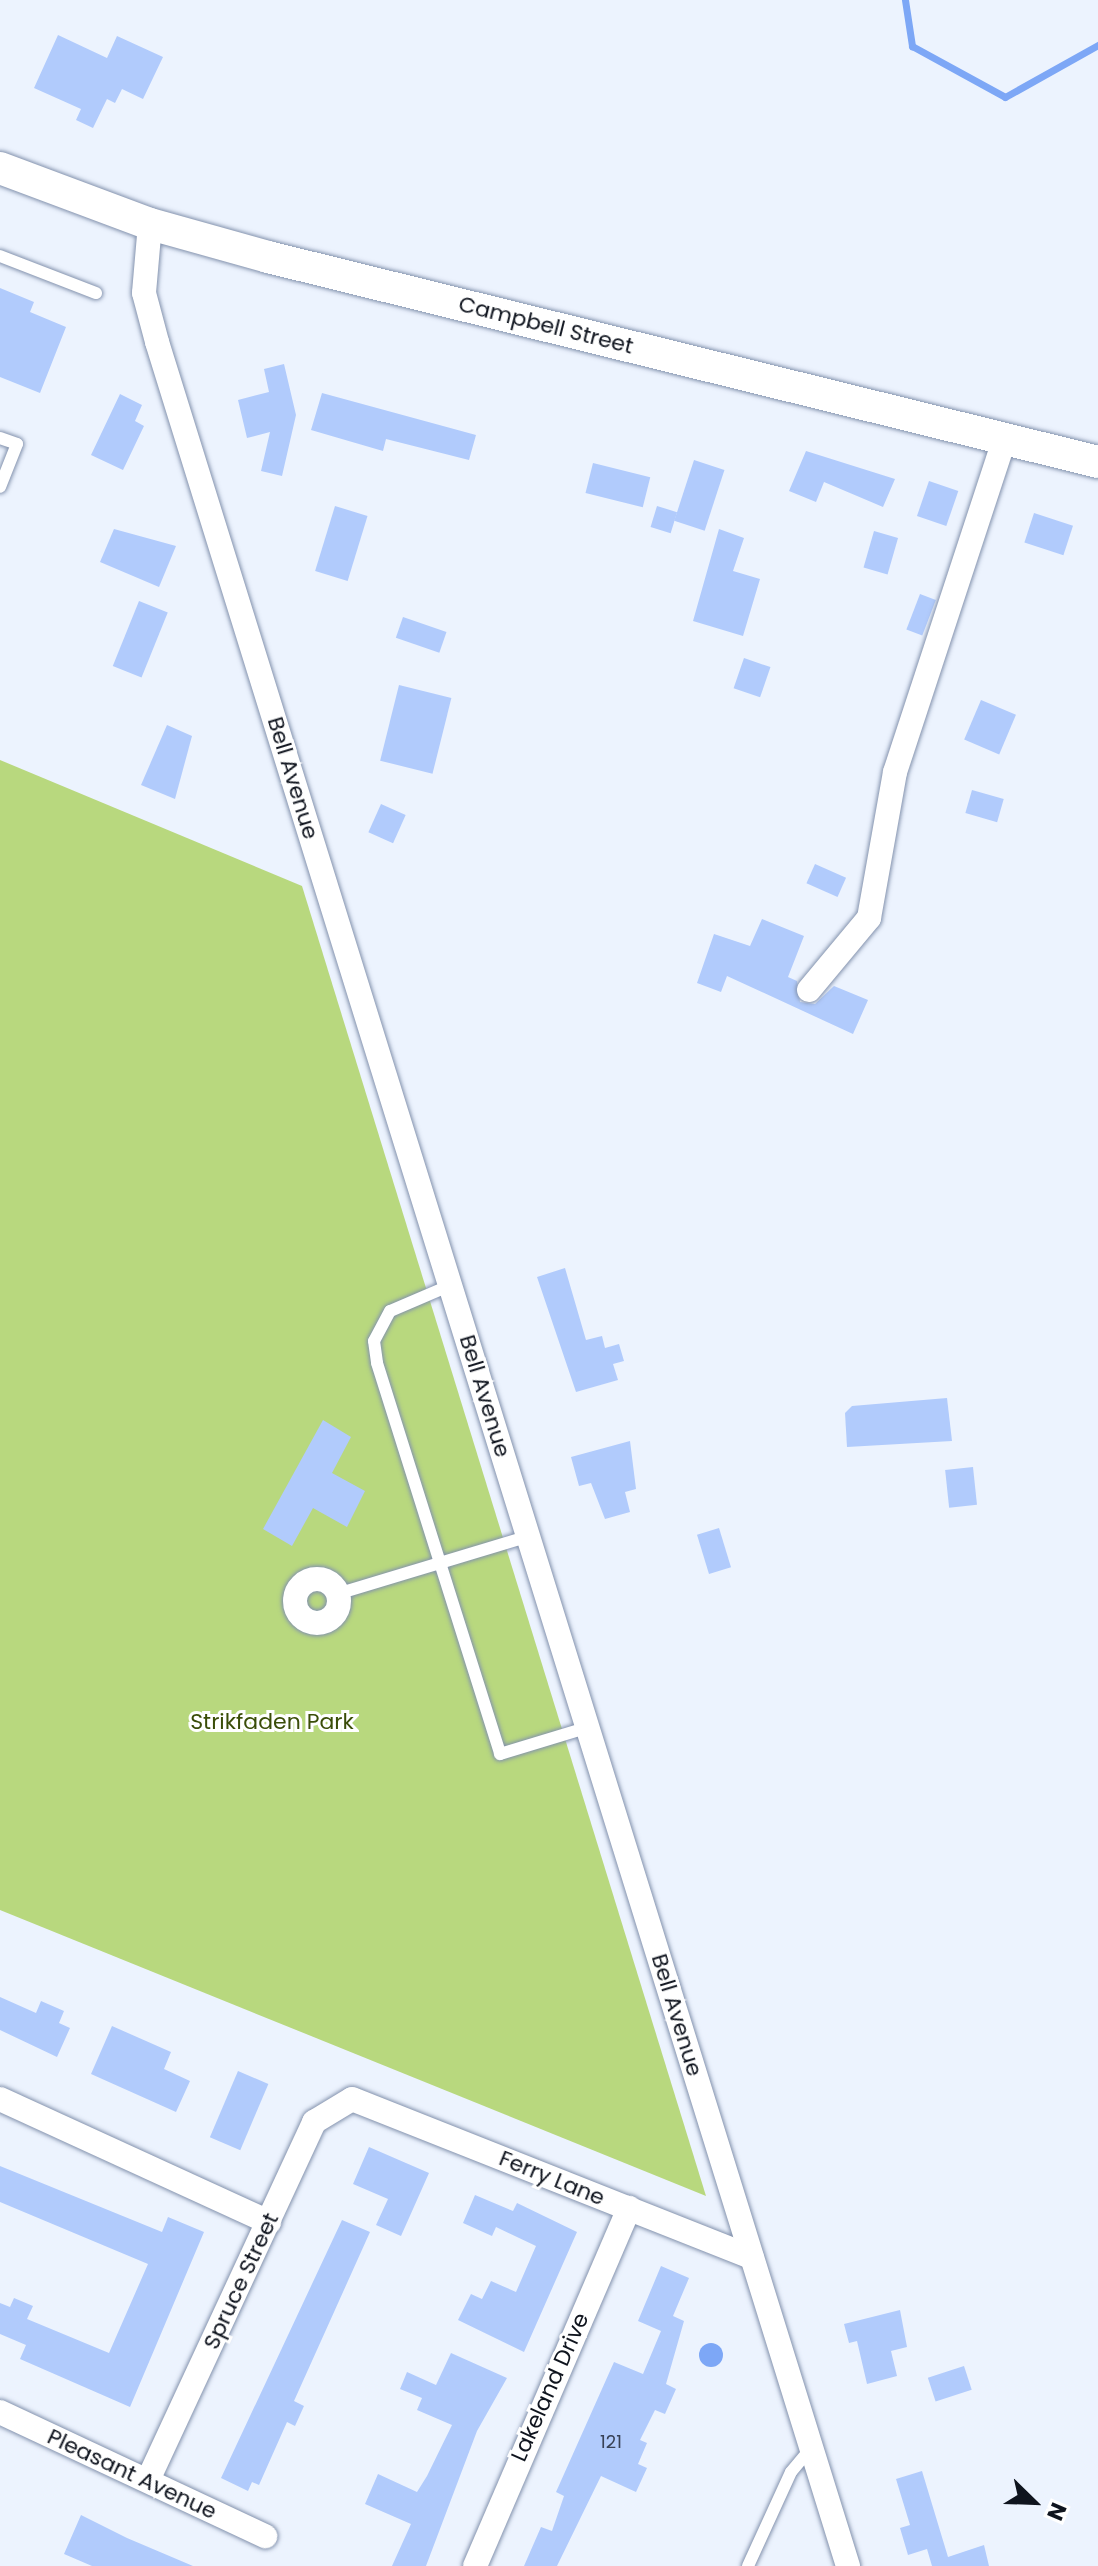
<!DOCTYPE html>
<style>
body{margin:0}
#map{position:relative;width:1098px;height:2566px;overflow:hidden;background:#ecf3fe;font-family:Poppins,sans-serif}
div>[style]{position:absolute}
.green>*{inset:0;background:#b8d87e}
.water>*{inset:0;background:#7da7f6}
.round{border-radius:50%}
.stream>*{height:7px;margin:-3.5px;padding:0 3.5px;transform-origin:3.5px;border-radius:3.5px;background:#7da7f6}
.building>*{inset:0;background:#b1cbfc;transform-origin:0 0}
.roads{filter:drop-shadow(0 0 2px #8392ad) drop-shadow(0 0 2px #8392ad)}
.service>*{height:12px;margin:-6px;padding:0 6px;transform-origin:6px;border-radius:6px;background:#fff}
.minor>*{height:24px;margin:-12px;padding:0 12px;transform-origin:12px;border-radius:12px;background:#fff}
.minor>.ring{margin:-12px;padding:0;box-sizing:content-box;background:none;border:24px solid #fff;border-radius:50%}
.tertiary>*{height:32px;margin:-16px;padding:0 16px;transform-origin:16px;border-radius:16px;background:#fff}
span{translate:-50% -50%;white-space:nowrap;text-align:center;line-height:1.15;-webkit-text-stroke:6px #fff;paint-order:stroke}
.number-label{font-size:18px;color:#384256}
.number-label span{-webkit-text-stroke-width:0}
.street-label{font-size:22px;color:#0f141e}
.park-label{font-size:22px;color:#3a4d08}
.north{position:absolute;left:994px;top:2462px;width:80px;height:80px;-webkit-text-stroke:6px #fff;paint-order:stroke;rotate:113deg;font-size:22px;font-weight:700;line-height:32px;text-align:center;color:#0f141e}
.north::after{content:'';display:block;margin:auto;width:28px;height:36px;background:#0f141e;clip-path:polygon(50% 0,100% 100%,50% 72%,0 100%)}
</style>
<div id="map">
<div class="green">
<div style="clip-path:polygon(0 760px,302px 886px,706px 2196px,0 1910px)"></div>
</div>
<div class="water">
<div class="round" style="left:699px;top:2343px;width:24px;height:24px"></div>
</div>
<div class="stream">
<div style="left:905px;top:0;width:47px;rotate:81.3deg"></div>
<div style="left:912px;top:46px;width:106px;rotate:28.7deg"></div>
<div style="left:1005px;top:97px;width:107px;rotate:-29.2deg"></div>
</div>
<div class="building">
<div style="clip-path:polygon(58px 35px,107px 58px,117px 36px,163px 57px,143px 99px,122px 89px,115px 103px,107px 99px,93px 128px,76px 120px,81px 109px,34px 88px)"></div>
<div style="clip-path:polygon(0 288px,34px 302px,30px 312px,66px 327px,40px 393px,0 377px)"></div>
<div style="clip-path:polygon(284px 364px,296px 415px,282px 476px,261px 471px,270px 432px,247px 438px,238px 400px,269px 392px,264px 369px)"></div>
<div style="clip-path:polygon(322px 393px,476px 435px,469px 460px,386px 439px,383px 451px,311px 430px)"></div>
<div style="clip-path:polygon(120px 394px,142px 405px,135px 421px,144px 426px,123px 470px,91px 455px)"></div>
<div style="clip-path:polygon(806px 451px,895px 479px,883px 507px,824px 482px,816px 502px,789px 491px)"></div>
<div style="left:694px;top:460px;width:32px;height:64px;rotate:18deg"></div>
<div style="left:593px;top:463px;width:59px;height:31px;rotate:14deg"></div>
<div style="left:929px;top:481px;width:31px;height:37px;rotate:19deg"></div>
<div style="left:335px;top:506px;width:34px;height:68px;rotate:17deg"></div>
<div style="left:657px;top:506px;width:21px;height:22px;rotate:17deg"></div>
<div style="left:1034px;top:513px;width:41px;height:31px;rotate:18deg"></div>
<div style="clip-path:polygon(114px 529px,176px 546px,159px 587px,100px 562px)"></div>
<div style="clip-path:polygon(719px 529px,744px 538px,733px 571px,760px 579px,743px 636px,693px 621px)"></div>
<div style="left:874px;top:531px;width:25px;height:38px;rotate:16deg"></div>
<div style="left:920px;top:594px;width:17px;height:38px;rotate:21deg"></div>
<div style="left:139px;top:601px;width:31px;height:70px;rotate:22deg"></div>
<div style="left:403px;top:617px;width:46px;height:22px;rotate:19deg"></div>
<div style="left:744px;top:658px;width:28px;height:32px;rotate:19deg"></div>
<div style="left:399px;top:685px;width:54px;height:78px;rotate:14deg"></div>
<div style="left:981px;top:700px;width:38px;height:43px;rotate:23deg"></div>
<div style="clip-path:polygon(167px 725px,192px 736px,175px 799px,141px 785px)"></div>
<div style="left:972px;top:790px;width:33px;height:24px;rotate:16deg"></div>
<div style="left:381px;top:804px;width:27px;height:31px;rotate:24deg"></div>
<div style="left:815px;top:864px;width:34px;height:21px;rotate:24deg"></div>
<div style="clip-path:polygon(762px 919px,804px 936px,788px 977px,797px 981px,800px 1002px,815px 1004px,834px 986px,868px 1000px,853px 1034px,727px 976px,721px 992px,697px 983px,714px 934px,750px 946px)"></div>
<div style="clip-path:polygon(565px 1268px,586px 1340px,602px 1336px,605px 1348px,619px 1344px,624px 1361px,613px 1364px,618px 1380px,576px 1392px,537px 1277px)"></div>
<div style="clip-path:polygon(947px 1398px,952px 1441px,847px 1447px,845px 1413px,852px 1406px)"></div>
<div style="clip-path:polygon(323px 1420px,351px 1437px,332px 1473px,365px 1491px,347px 1527px,313px 1508px,292px 1546px,263px 1529px)"></div>
<div style="clip-path:polygon(630px 1441px,636px 1489px,625px 1492px,630px 1512px,605px 1519px,591px 1483px,579px 1486px,571px 1457px)"></div>
<div style="left:973px;top:1467px;width:38px;height:28px;rotate:84deg"></div>
<div style="left:719px;top:1528px;width:41px;height:23px;rotate:73deg"></div>
<div style="clip-path:polygon(0 1997px,36px 2013px,41px 2001px,64px 2011px,59px 2023px,70px 2028px,57px 2057px,0 2030px)"></div>
<div style="clip-path:polygon(112px 2026px,171px 2052px,164px 2069px,190px 2081px,176px 2112px,91px 2074px)"></div>
<div style="left:238px;top:2071px;width:33px;height:72px;rotate:23deg"></div>
<div style="clip-path:polygon(369px 2147px,429px 2173px,401px 2236px,376px 2225px,388px 2199px,353px 2184px)"></div>
<div style="clip-path:polygon(0 2166px,162px 2232px,168px 2217px,204px 2232px,130px 2407px,20px 2359px,26px 2345px,0 2334px,0 2303px,10px 2307px,14px 2298px,33px 2306px,27px 2319px,109px 2353px,148px 2264px,0 2202px)"></div>
<div style="clip-path:polygon(475px 2195px,513px 2211px,517px 2203px,577px 2232px,524px 2352px,458px 2320px,471px 2294px,482px 2299px,491px 2281px,516px 2292px,536px 2246px,496px 2227px,492px 2236px,463px 2223px)"></div>
<div style="clip-path:polygon(342px 2220px,370px 2232px,294px 2401px,304px 2406px,295px 2426px,287px 2422px,259px 2485px,252px 2482px,248px 2491px,221px 2478px)"></div>
<div style="clip-path:polygon(661px 2266px,689px 2278px,673px 2316px,684px 2321px,666px 2384px,676px 2389px,665px 2414px,655px 2410px,640px 2440px,647px 2443px,638px 2464px,647px 2468px,636px 2492px,601px 2476px,557px 2566px,524px 2566px,541px 2527px,552px 2531px,564px 2496px,556px 2492px,614px 2362px,643px 2374px,661px 2331px,638px 2321px)"></div>
<div style="clip-path:polygon(900px 2310px,907px 2347px,891px 2351px,897px 2376px,867px 2384px,857px 2341px,849px 2343px,844px 2324px)"></div>
<div style="clip-path:polygon(451px 2353px,507px 2378px,477px 2431px,426px 2566px,392px 2566px,411px 2524px,365px 2504px,378px 2474px,417px 2492px,427px 2476px,452px 2425px,417px 2410px,422px 2398px,400px 2389px,407px 2372px,436px 2385px)"></div>
<div style="left:964px;top:2366px;width:25px;height:38px;rotate:72deg"></div>
<div style="clip-path:polygon(922px 2471px,948px 2557px,984px 2545px,989px 2566px,932px 2566px,927px 2549px,908px 2555px,900px 2528px,910px 2525px,896px 2479px)"></div>
<div style="clip-path:polygon(81px 2515px,127px 2538px,193px 2566px,92px 2566px,64px 2554px)"></div>
</div>
<div class="roads">
<div class="service">
<div style="left:0;top:256px;width:103px;rotate:21.1deg"></div>
<div style="left:0;top:438px;width:18px;rotate:19deg"></div>
<div style="left:17px;top:444px;width:46px;rotate:111.6deg"></div>
<div style="left:451px;top:1285px;width:66px;rotate:156.9deg"></div>
<div style="left:390px;top:1311px;width:34px;rotate:118deg"></div>
<div style="left:374px;top:1341px;width:22px;rotate:82deg"></div>
<div style="left:377px;top:1363px;width:410px;rotate:72.5deg"></div>
<div style="left:500px;top:1754px;width:93px;rotate:-16.9deg"></div>
<div style="left:337px;top:1594px;width:201px;rotate:-16.8deg"></div>
<div style="left:748px;top:2566px;width:103px;rotate:-65.4deg"></div>
<div style="left:791px;top:2472px;width:31px;rotate:-50deg"></div>
</div>
<div class="minor">
<div style="left:150px;top:224px;width:69px;rotate:95deg"></div>
<div style="left:144px;top:293px;width:51px;rotate:75.1deg"></div>
<div style="left:157px;top:342px;width:2329px;rotate:72.74deg"></div>
<div style="left:809px;top:990px;width:94px;rotate:-50.2deg"></div>
<div style="left:869px;top:918px;width:148px;rotate:-79.9deg"></div>
<div style="left:895px;top:772px;width:352px;rotate:-71.8deg"></div>
<div class="ring" style="left:295px;top:1579px;width:20px;height:20px"></div>
<div style="left:0;top:2099px;width:296px;rotate:24.6deg"></div>
<div style="left:0;top:2412px;width:293px;rotate:25.1deg"></div>
<div style="left:148px;top:2480px;width:395px;rotate:-65.1deg"></div>
<div style="left:314px;top:2122px;width:44px;rotate:-31.2deg"></div>
<div style="left:352px;top:2099px;width:430px;rotate:21.6deg"></div>
<div style="left:475px;top:2566px;width:390px;rotate:-66.7deg"></div>
</div>
<div class="tertiary">
<div style="left:0;top:168px;width:160px;rotate:20.5deg"></div>
<div style="left:150px;top:224px;width:123px;rotate:15.6deg"></div>
<div style="left:268px;top:257px;width:855px;rotate:13.87deg"></div>
</div>
</div>
<div class="number-label">
<span style="left:611px;top:2442px">121</span>
</div>
<div class="street-label">
<span style="left:546px;top:325px;rotate:14deg">Campbell Street</span>
<span style="left:293px;top:778px;rotate:73deg">Bell Avenue</span>
<span style="left:485px;top:1396px;rotate:73deg">Bell Avenue</span>
<span style="left:677px;top:2015px;rotate:73deg">Bell Avenue</span>
<span style="left:552px;top:2178px;rotate:22deg">Ferry Lane</span>
<span style="left:241px;top:2281px;rotate:-65deg">Spruce Street</span>
<span style="left:550px;top:2387px;rotate:-66deg">Lakeland Drive</span>
<span style="left:132px;top:2474px;rotate:25deg">Pleasant Avenue</span>
</div>
<div class="park-label">
<span style="left:272px;top:1722px">Strikfaden Park</span>
</div>
<div class="north">N</div>
</div>
